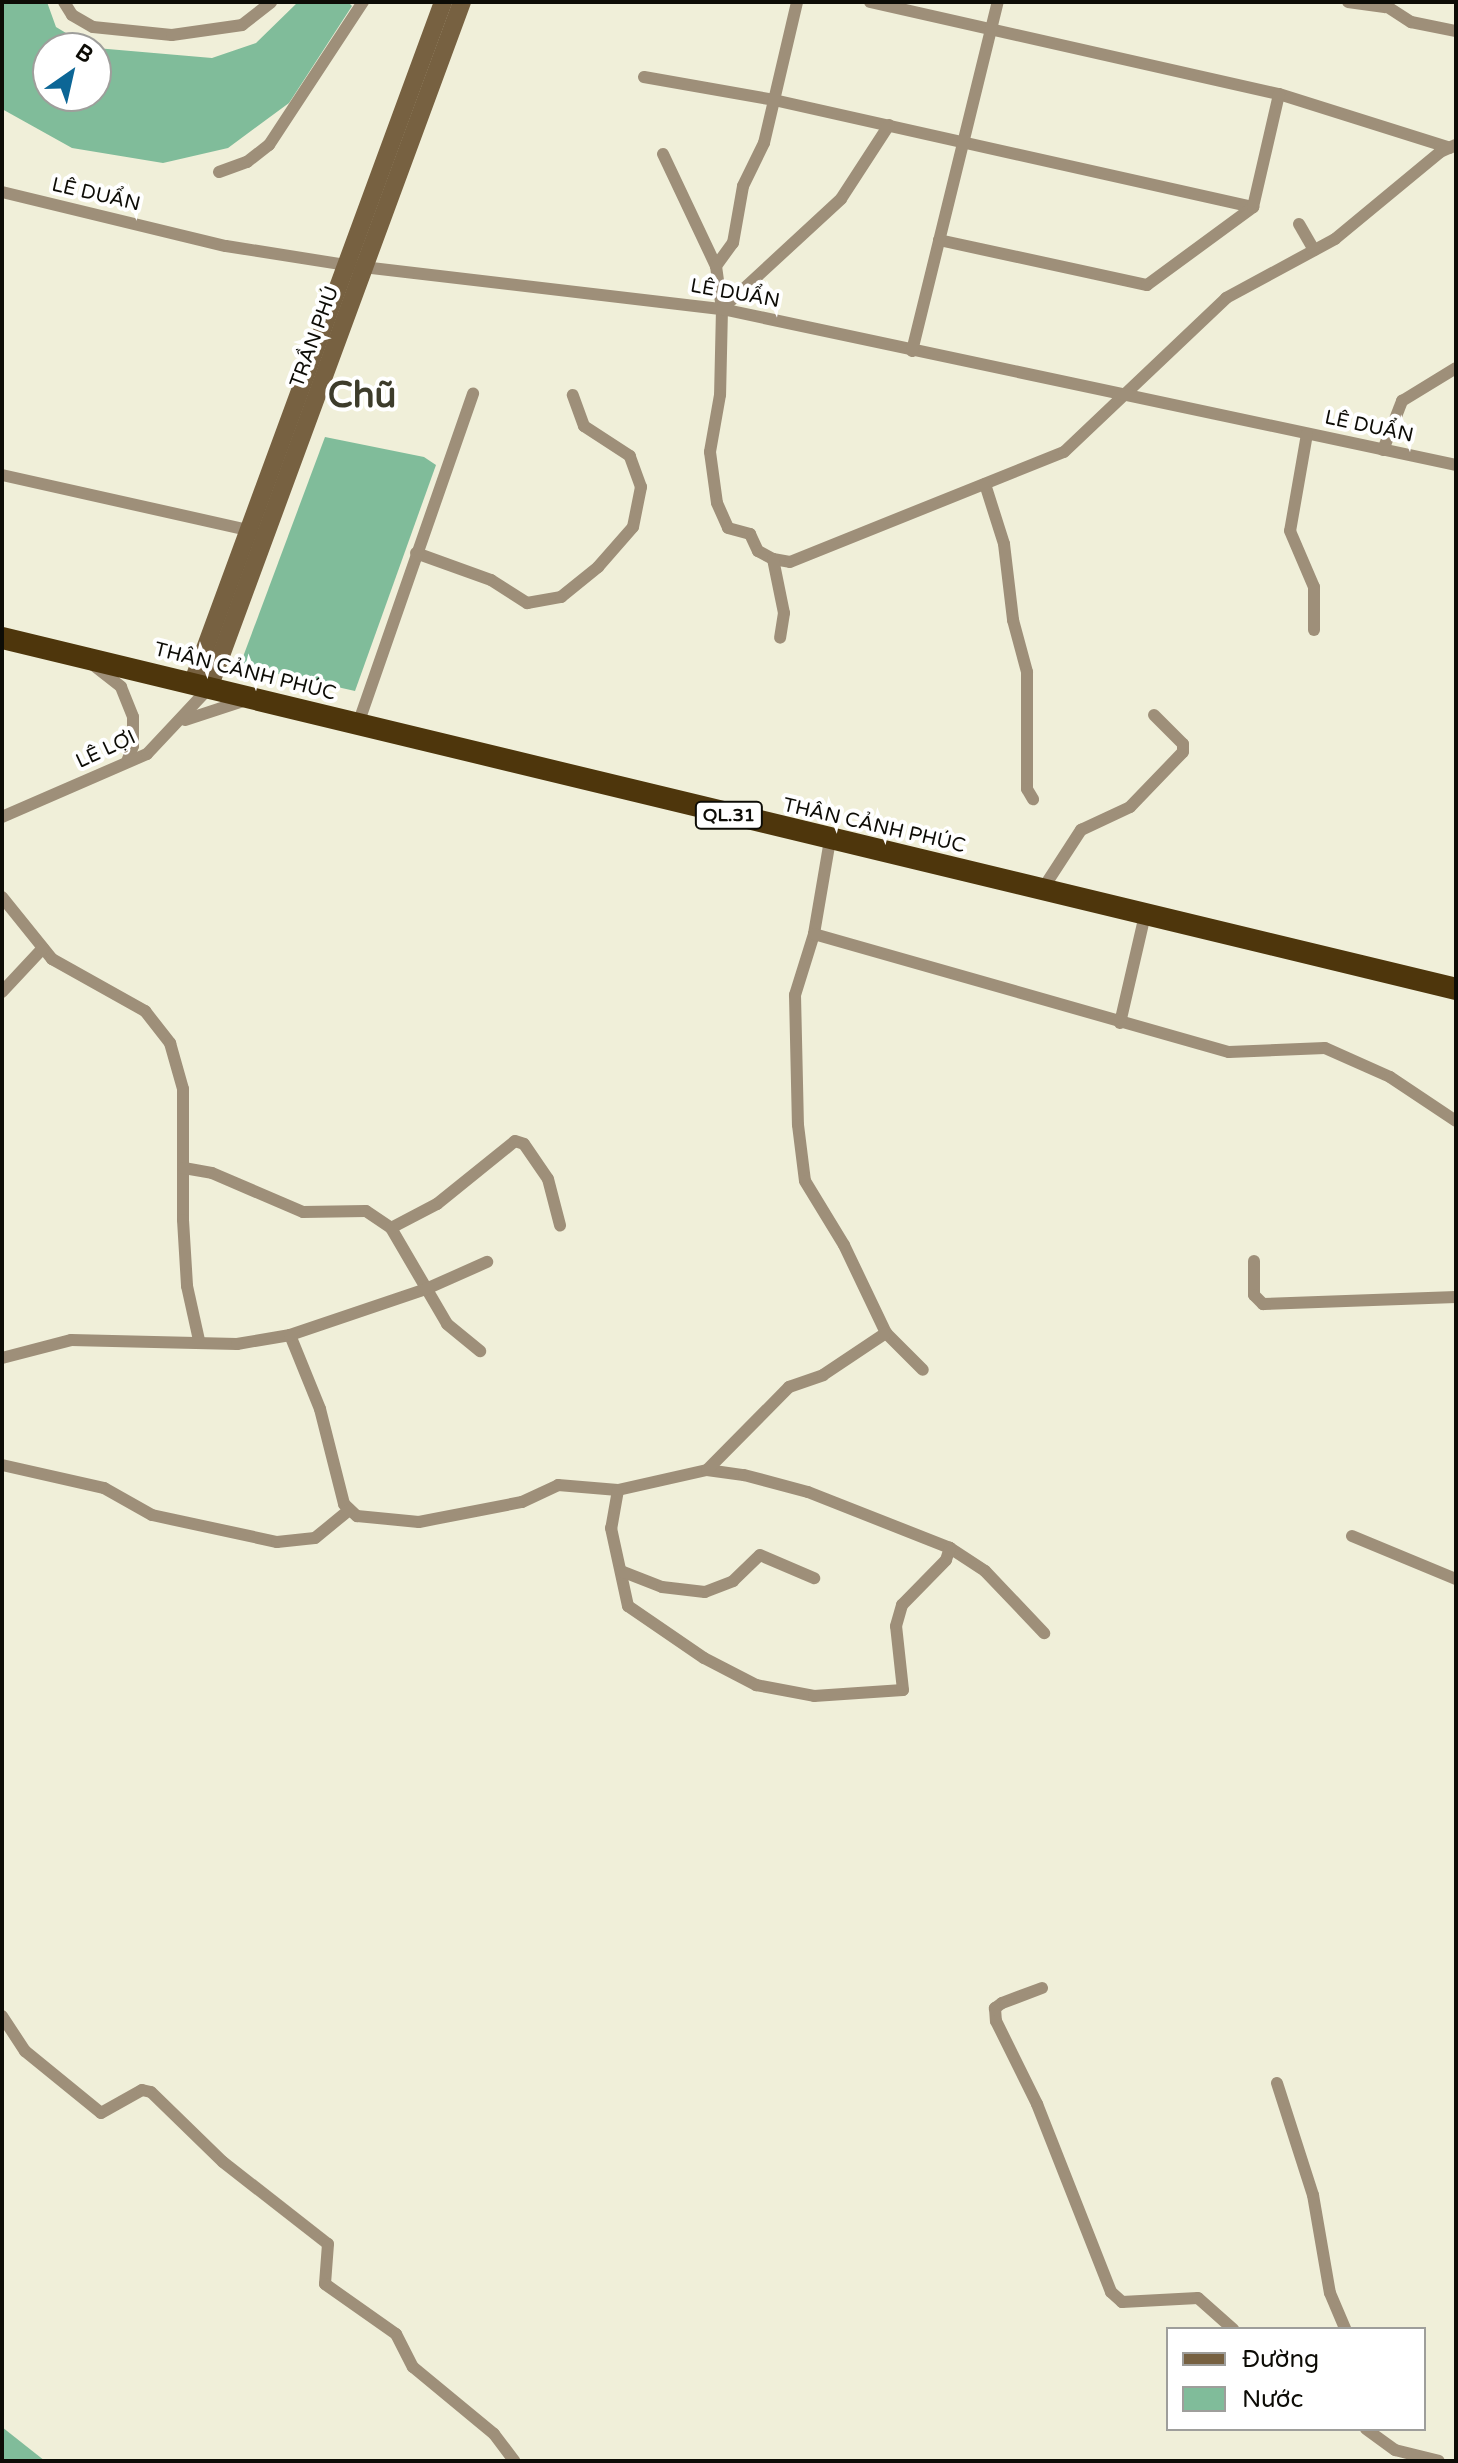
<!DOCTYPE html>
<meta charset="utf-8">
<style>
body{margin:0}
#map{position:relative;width:1458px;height:2463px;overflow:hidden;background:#f0efd9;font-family:"Varela Round",sans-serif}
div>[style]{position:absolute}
.water>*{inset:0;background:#80bc9a}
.minor>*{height:12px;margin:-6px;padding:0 6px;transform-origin:6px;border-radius:6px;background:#9e8f79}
.secondary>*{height:18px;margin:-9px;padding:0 9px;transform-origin:9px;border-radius:9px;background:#776141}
.trunk>*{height:22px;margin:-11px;padding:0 11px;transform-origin:11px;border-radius:11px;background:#4e360c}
span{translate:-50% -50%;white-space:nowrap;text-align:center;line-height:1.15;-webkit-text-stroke:8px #fff;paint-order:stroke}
.shield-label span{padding:2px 6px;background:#fff;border:2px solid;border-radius:6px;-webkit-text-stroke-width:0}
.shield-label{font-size:18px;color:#0d0c06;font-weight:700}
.street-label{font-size:20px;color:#0d0c06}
.town-label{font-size:36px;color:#3d3c2b;font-weight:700}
.frame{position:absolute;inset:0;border:4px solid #0d0c06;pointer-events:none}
.legend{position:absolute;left:1166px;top:2327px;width:260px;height:104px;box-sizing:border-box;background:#fff;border:2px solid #9e9e9b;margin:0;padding:10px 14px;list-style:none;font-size:24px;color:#0d0c06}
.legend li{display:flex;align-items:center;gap:16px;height:40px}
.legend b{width:40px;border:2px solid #9e9e9b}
.north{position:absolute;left:32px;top:32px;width:80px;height:80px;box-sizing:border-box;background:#fff;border:2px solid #9e9e9b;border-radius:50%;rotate:34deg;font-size:22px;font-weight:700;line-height:32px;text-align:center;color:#0d0c06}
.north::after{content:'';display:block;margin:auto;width:28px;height:36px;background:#0c6696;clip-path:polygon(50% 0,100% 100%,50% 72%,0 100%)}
</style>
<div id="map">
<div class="water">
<div style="clip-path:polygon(2px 2px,47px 2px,56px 27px,91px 48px,48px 48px,48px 96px,96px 96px,96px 48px,212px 58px,256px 43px,298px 2px,348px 2px,352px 6px,289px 103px,228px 148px,163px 163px,72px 148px,2px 109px)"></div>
<div style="clip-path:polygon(325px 437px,424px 457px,436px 465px,355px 691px,240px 665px)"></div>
<div style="clip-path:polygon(2px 2427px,45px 2461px,2px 2461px)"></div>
</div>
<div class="minor">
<div style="left:64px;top:2px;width:15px;rotate:58deg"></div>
<div style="left:72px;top:15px;width:24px;rotate:30deg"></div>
<div style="left:93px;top:27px;width:79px;rotate:5.8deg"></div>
<div style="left:172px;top:35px;width:71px;rotate:-8.1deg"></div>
<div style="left:242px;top:25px;width:37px;rotate:-38deg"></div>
<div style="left:870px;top:2px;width:419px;rotate:12.7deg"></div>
<div style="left:1279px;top:94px;width:179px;rotate:17.5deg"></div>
<div style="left:1348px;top:2px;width:37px;rotate:8deg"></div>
<div style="left:1380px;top:2px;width:37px;rotate:33deg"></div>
<div style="left:1411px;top:22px;width:46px;rotate:11.3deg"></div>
<div style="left:644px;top:77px;width:132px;rotate:10deg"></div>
<div style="left:774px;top:100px;width:491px;rotate:12.6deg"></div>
<div style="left:889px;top:125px;width:88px;rotate:123deg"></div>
<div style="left:841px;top:199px;width:162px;rotate:137.3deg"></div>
<div style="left:722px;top:309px;width:86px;rotate:91.3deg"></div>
<div style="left:720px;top:395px;width:58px;rotate:100deg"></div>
<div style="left:710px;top:452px;width:51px;rotate:82.2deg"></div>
<div style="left:717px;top:503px;width:27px;rotate:66deg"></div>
<div style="left:728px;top:528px;width:23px;rotate:15deg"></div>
<div style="left:750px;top:534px;width:19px;rotate:65deg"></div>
<div style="left:758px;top:551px;width:17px;rotate:28deg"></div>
<div style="left:773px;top:559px;width:17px;rotate:10deg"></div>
<div style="left:790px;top:562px;width:295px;rotate:-21.9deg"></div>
<div style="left:1064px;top:452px;width:224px;rotate:-43.5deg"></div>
<div style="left:1226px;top:298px;width:124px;rotate:-28.4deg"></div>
<div style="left:1335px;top:239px;width:136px;rotate:-39.6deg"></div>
<div style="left:1440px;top:152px;width:17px;rotate:-24deg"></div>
<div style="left:663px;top:154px;width:124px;rotate:64.7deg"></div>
<div style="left:716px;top:266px;width:43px;rotate:82.1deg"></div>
<div style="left:219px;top:172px;width:30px;rotate:-20deg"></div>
<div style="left:247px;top:162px;width:28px;rotate:-38deg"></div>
<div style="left:269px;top:145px;width:171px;rotate:-56.7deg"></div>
<div style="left:2px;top:192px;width:230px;rotate:13.6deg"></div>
<div style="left:226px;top:246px;width:121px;rotate:9deg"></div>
<div style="left:346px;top:265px;width:379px;rotate:6.7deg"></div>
<div style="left:722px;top:309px;width:750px;rotate:12deg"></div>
<div style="left:1299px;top:224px;width:30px;rotate:60deg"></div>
<div style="left:939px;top:240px;width:213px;rotate:12.2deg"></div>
<div style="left:1147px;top:285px;width:132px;rotate:-36.3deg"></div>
<div style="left:1253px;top:207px;width:116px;rotate:-77deg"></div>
<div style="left:716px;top:266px;width:29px;rotate:-54deg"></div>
<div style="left:733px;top:243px;width:58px;rotate:-80deg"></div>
<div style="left:743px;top:186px;width:48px;rotate:-64deg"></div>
<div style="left:764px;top:143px;width:145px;rotate:-76.8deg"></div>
<div style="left:912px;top:351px;width:359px;rotate:-76.2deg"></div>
<div style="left:1307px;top:434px;width:98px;rotate:99.9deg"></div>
<div style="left:1290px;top:531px;width:61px;rotate:66.8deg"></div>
<div style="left:1314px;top:587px;width:43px;rotate:90deg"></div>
<div style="left:1383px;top:450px;width:53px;rotate:-68.8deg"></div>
<div style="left:1402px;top:401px;width:63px;rotate:-31.4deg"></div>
<div style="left:2px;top:475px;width:257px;rotate:12.6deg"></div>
<div style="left:985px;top:484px;width:63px;rotate:72.4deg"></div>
<div style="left:1004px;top:544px;width:77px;rotate:83.2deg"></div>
<div style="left:1013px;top:620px;width:54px;rotate:74.9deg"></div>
<div style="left:1027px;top:672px;width:117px;rotate:90deg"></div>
<div style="left:1027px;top:789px;width:12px;rotate:59deg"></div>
<div style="left:416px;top:553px;width:80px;rotate:19.8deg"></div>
<div style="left:491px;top:580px;width:43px;rotate:32.6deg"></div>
<div style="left:527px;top:603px;width:35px;rotate:-10deg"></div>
<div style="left:561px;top:597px;width:48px;rotate:-39deg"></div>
<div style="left:598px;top:567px;width:53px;rotate:-48.8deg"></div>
<div style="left:633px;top:527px;width:41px;rotate:-78.7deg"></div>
<div style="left:641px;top:487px;width:33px;rotate:-110deg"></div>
<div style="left:630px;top:456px;width:55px;rotate:-146.9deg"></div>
<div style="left:584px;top:426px;width:33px;rotate:-110deg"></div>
<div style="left:773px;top:559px;width:55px;rotate:78.5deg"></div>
<div style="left:784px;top:613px;width:25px;rotate:99deg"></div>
<div style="left:92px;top:664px;width:37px;rotate:38deg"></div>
<div style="left:121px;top:687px;width:32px;rotate:68deg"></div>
<div style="left:133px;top:717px;width:29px;rotate:90deg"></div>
<div style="left:133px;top:746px;width:17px;rotate:111deg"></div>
<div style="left:185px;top:720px;width:61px;rotate:-18.1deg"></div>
<div style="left:358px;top:724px;width:350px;rotate:-70.8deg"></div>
<div style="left:2px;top:817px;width:158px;rotate:-23.5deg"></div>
<div style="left:147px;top:754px;width:91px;rotate:-46.8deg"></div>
<div style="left:830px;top:840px;width:95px;rotate:99.7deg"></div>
<div style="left:814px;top:934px;width:64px;rotate:107.3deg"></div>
<div style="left:795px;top:995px;width:130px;rotate:88.7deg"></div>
<div style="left:798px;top:1125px;width:56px;rotate:82.9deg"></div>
<div style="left:805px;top:1181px;width:75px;rotate:58.6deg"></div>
<div style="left:844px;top:1245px;width:98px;rotate:64.5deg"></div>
<div style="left:886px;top:1333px;width:52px;rotate:45deg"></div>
<div style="left:1042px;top:890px;width:72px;rotate:-57deg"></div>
<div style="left:1081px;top:830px;width:54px;rotate:-25.1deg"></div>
<div style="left:1130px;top:807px;width:76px;rotate:-46.1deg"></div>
<div style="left:1183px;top:752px;width:8px;rotate:-90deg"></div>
<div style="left:1183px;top:744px;width:41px;rotate:-135deg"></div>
<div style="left:2px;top:897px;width:80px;rotate:51.1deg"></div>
<div style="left:52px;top:959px;width:107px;rotate:29.2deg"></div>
<div style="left:145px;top:1011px;width:41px;rotate:52deg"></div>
<div style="left:170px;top:1043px;width:48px;rotate:74.2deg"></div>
<div style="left:183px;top:1089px;width:131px;rotate:90deg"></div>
<div style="left:183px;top:1220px;width:66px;rotate:86.5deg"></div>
<div style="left:187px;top:1286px;width:55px;rotate:77.5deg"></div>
<div style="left:814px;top:934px;width:431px;rotate:15.9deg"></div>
<div style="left:1229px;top:1052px;width:96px;rotate:-2.4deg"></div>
<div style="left:1325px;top:1048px;width:71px;rotate:24deg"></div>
<div style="left:1390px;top:1077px;width:79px;rotate:33.7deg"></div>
<div style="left:2px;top:992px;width:60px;rotate:-47deg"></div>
<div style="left:1120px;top:1023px;width:111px;rotate:-77deg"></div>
<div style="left:184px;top:1168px;width:28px;rotate:10deg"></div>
<div style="left:212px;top:1173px;width:99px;rotate:23.2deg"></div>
<div style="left:303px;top:1212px;width:63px;rotate:-0.9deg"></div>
<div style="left:366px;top:1211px;width:30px;rotate:34deg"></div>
<div style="left:391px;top:1228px;width:111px;rotate:59.7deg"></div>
<div style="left:447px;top:1324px;width:43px;rotate:39.3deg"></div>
<div style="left:391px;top:1228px;width:52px;rotate:-27.6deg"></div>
<div style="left:437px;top:1204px;width:100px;rotate:-38.9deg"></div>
<div style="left:515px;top:1141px;width:9px;rotate:18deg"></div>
<div style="left:524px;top:1144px;width:42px;rotate:55.6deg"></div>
<div style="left:548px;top:1179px;width:48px;rotate:75.4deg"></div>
<div style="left:1254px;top:1261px;width:34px;rotate:90deg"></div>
<div style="left:1254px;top:1295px;width:13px;rotate:45deg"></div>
<div style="left:1263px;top:1304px;width:193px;rotate:-2.1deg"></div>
<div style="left:290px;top:1335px;width:80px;rotate:67.9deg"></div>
<div style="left:320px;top:1409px;width:98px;rotate:75.8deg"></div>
<div style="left:344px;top:1504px;width:18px;rotate:43deg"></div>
<div style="left:357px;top:1516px;width:62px;rotate:5.5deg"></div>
<div style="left:419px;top:1522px;width:105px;rotate:-11deg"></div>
<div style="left:522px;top:1502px;width:40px;rotate:-25deg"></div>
<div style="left:558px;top:1485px;width:60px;rotate:4.8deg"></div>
<div style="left:618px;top:1490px;width:91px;rotate:-12.7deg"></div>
<div style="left:707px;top:1470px;width:37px;rotate:8deg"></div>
<div style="left:744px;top:1475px;width:66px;rotate:14.9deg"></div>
<div style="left:808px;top:1492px;width:153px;rotate:21.5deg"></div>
<div style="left:950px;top:1548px;width:42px;rotate:33.3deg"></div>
<div style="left:985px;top:1571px;width:86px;rotate:46.4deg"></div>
<div style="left:2px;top:1358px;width:71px;rotate:-14.6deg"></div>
<div style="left:71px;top:1340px;width:166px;rotate:1.4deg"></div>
<div style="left:237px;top:1344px;width:54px;rotate:-9.6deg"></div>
<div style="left:290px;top:1335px;width:144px;rotate:-18.7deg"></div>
<div style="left:426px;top:1289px;width:67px;rotate:-23.9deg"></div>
<div style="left:2px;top:1465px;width:105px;rotate:12.7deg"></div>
<div style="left:104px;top:1488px;width:55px;rotate:29.4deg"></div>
<div style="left:152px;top:1515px;width:128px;rotate:12.2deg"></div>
<div style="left:277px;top:1542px;width:38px;rotate:-6deg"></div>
<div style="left:315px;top:1538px;width:43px;rotate:-39.3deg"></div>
<div style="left:707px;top:1470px;width:117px;rotate:-45.3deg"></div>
<div style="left:789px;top:1387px;width:36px;rotate:-19deg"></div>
<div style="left:823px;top:1375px;width:76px;rotate:-33.7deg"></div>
<div style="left:618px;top:1490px;width:39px;rotate:100deg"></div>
<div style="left:611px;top:1528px;width:80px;rotate:77.7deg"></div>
<div style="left:628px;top:1606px;width:92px;rotate:34.4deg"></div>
<div style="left:704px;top:1658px;width:59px;rotate:27.4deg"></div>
<div style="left:756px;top:1685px;width:59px;rotate:10.7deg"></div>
<div style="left:814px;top:1696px;width:89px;rotate:-3.9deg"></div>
<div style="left:903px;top:1690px;width:64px;rotate:-96.2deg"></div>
<div style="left:896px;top:1626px;width:22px;rotate:-74deg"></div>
<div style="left:902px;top:1605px;width:63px;rotate:-45.6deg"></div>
<div style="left:946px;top:1560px;width:13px;rotate:-72deg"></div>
<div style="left:1352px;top:1536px;width:113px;rotate:22.5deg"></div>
<div style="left:621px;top:1571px;width:44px;rotate:21.3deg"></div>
<div style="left:662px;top:1587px;width:43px;rotate:6.6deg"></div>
<div style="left:705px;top:1592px;width:30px;rotate:-21deg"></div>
<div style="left:733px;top:1581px;width:37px;rotate:-44deg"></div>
<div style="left:760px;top:1555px;width:59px;rotate:23.1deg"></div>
<div style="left:1042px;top:1988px;width:43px;rotate:159.4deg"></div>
<div style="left:1002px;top:2003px;width:9px;rotate:144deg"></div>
<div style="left:995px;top:2008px;width:13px;rotate:86deg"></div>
<div style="left:996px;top:2021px;width:93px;rotate:63.7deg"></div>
<div style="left:1037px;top:2104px;width:202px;rotate:68.5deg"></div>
<div style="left:1111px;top:2292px;width:15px;rotate:42deg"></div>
<div style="left:1122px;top:2302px;width:76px;rotate:-3deg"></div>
<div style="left:1198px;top:2298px;width:47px;rotate:41.5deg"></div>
<div style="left:2px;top:2016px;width:42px;rotate:56.7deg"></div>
<div style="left:25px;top:2051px;width:98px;rotate:39.2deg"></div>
<div style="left:101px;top:2113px;width:47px;rotate:-29.3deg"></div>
<div style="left:142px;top:2090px;width:9px;rotate:13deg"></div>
<div style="left:151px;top:2092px;width:100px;rotate:44.2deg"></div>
<div style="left:223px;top:2162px;width:133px;rotate:38deg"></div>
<div style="left:328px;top:2244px;width:40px;rotate:94.3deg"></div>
<div style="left:325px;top:2284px;width:87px;rotate:35.2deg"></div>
<div style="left:396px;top:2334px;width:37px;rotate:63deg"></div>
<div style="left:413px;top:2367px;width:105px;rotate:39.6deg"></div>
<div style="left:494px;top:2434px;width:34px;rotate:53deg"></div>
<div style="left:1277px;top:2083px;width:118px;rotate:72.2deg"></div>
<div style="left:1313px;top:2195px;width:99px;rotate:80.2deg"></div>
<div style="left:1330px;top:2293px;width:39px;rotate:67deg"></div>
<div style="left:1366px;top:2429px;width:36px;rotate:36deg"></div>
<div style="left:1395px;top:2450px;width:45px;rotate:14deg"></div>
</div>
<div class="secondary">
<div style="left:192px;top:684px;width:727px;rotate:-69.79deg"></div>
<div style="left:209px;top:688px;width:731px;rotate:-69.76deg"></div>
</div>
<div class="trunk">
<div style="left:2px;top:638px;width:1496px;rotate:13.57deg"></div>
</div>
<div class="shield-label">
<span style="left:729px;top:815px">QL.31</span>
</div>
<div class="street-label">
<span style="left:96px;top:195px;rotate:13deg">LÊ DUẨN</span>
<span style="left:735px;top:294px;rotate:10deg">LÊ DUẨN</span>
<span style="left:315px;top:337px;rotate:-70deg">TRẦN PHÚ</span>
<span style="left:1369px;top:427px;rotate:12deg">LÊ DUẨN</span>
<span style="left:245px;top:672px;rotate:14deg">THÂN CẢNH PHÚC</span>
<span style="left:106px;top:750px;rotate:-25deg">LÊ LỢI</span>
<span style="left:874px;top:826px;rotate:13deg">THÂN CẢNH PHÚC</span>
</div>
<div class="town-label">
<span style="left:362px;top:396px">Chũ</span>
</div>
<div class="frame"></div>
<ul class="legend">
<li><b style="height:10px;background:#776141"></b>Đường</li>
<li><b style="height:22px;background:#80bc9a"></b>Nước</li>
</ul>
<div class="north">B</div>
</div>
